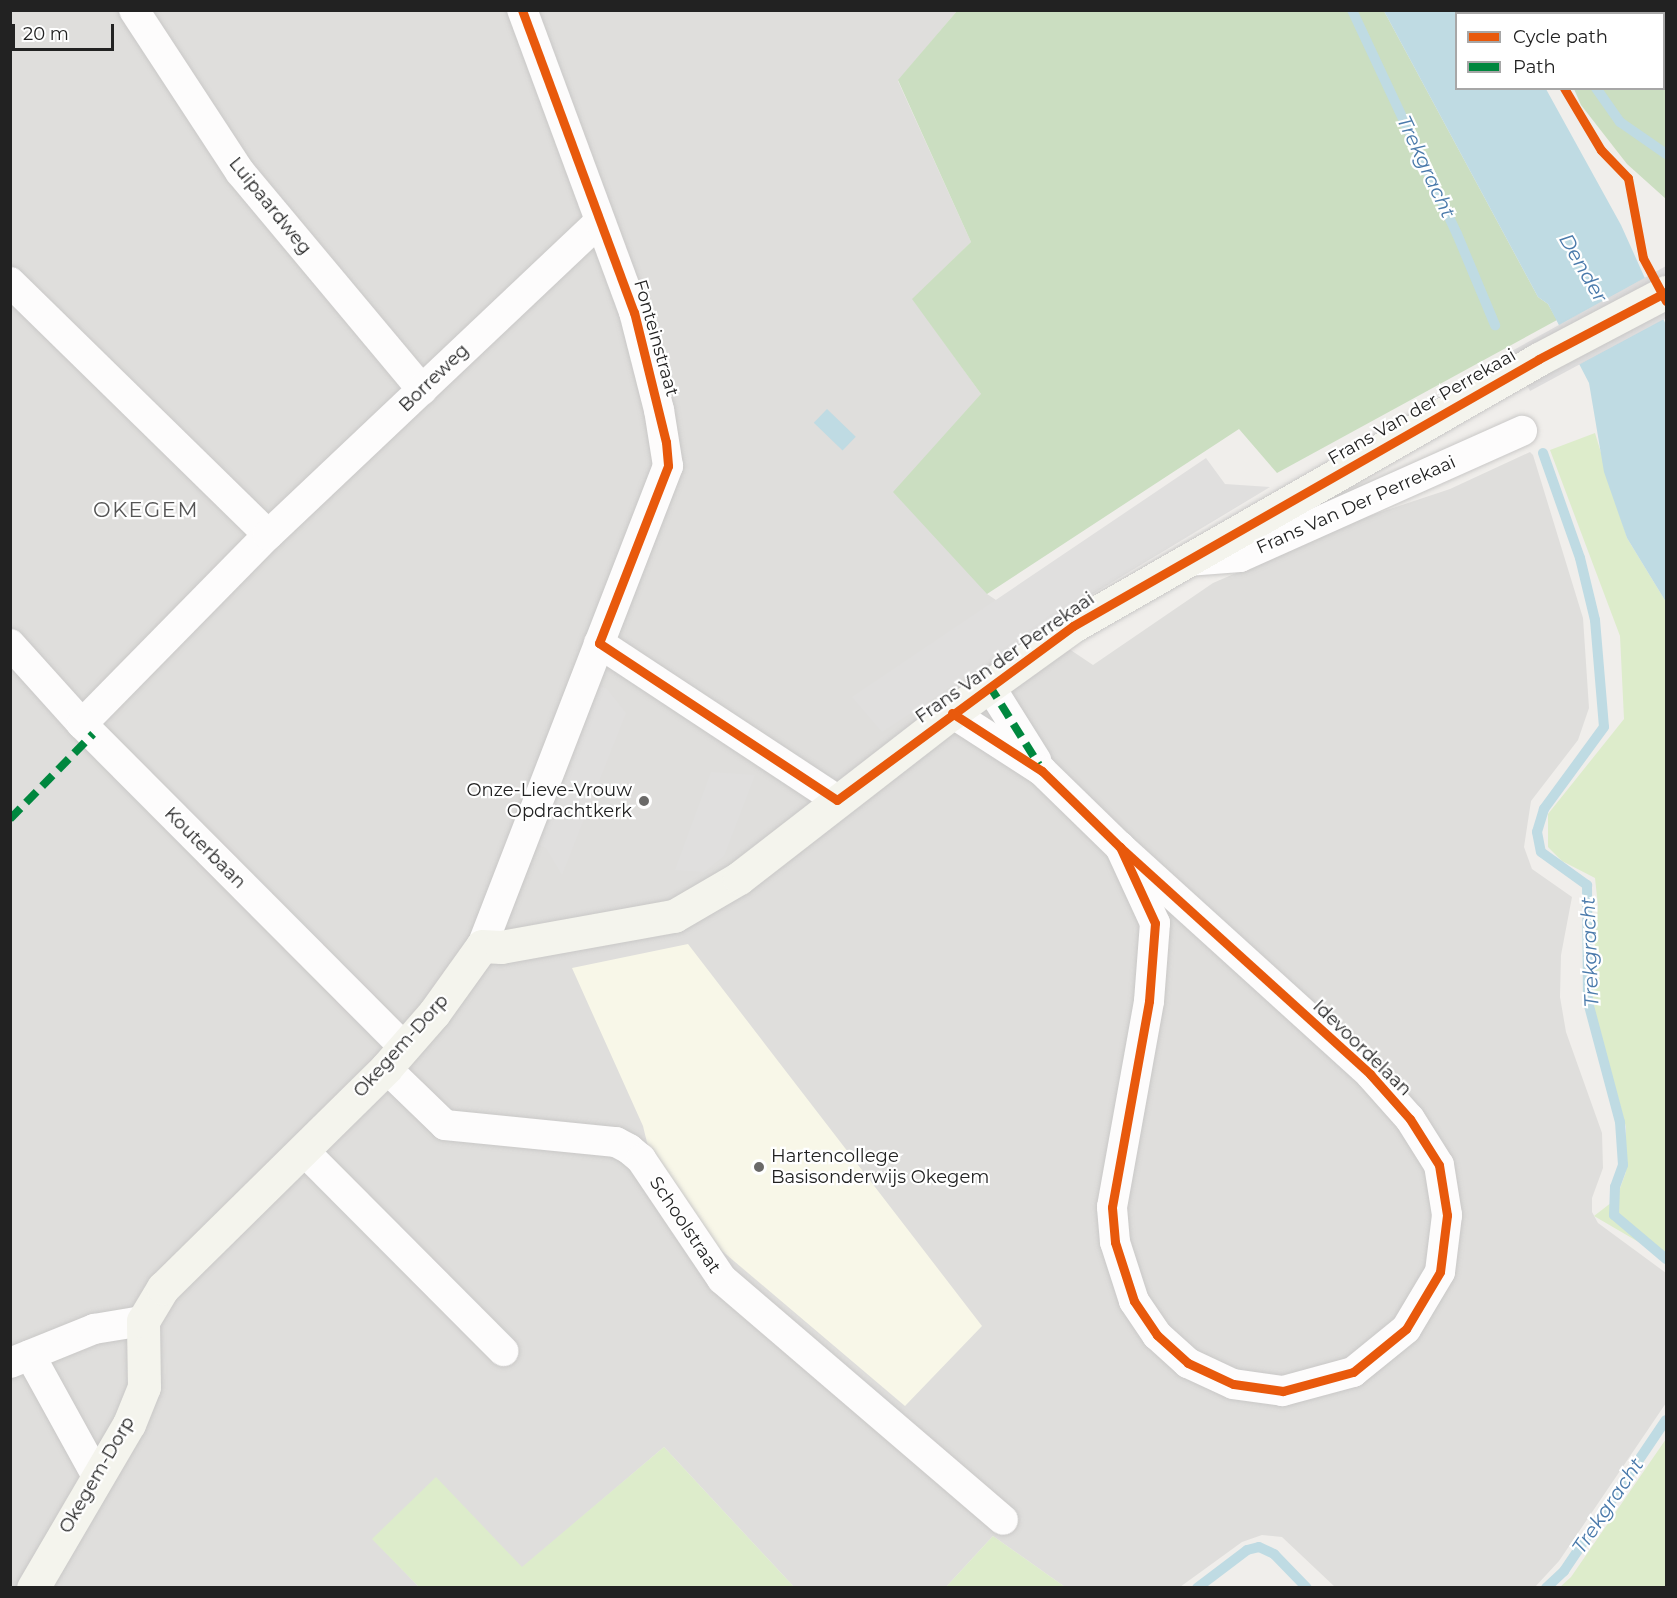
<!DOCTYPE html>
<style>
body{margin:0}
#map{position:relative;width:1677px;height:1598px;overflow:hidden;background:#f0eeeb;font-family:Montserrat,sans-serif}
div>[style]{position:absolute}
.residential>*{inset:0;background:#dfdedc}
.education>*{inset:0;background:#f8f7e8}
.grass>*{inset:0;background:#ddeccb}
.forest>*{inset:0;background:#cbdec1}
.parking>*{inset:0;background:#e0dfde}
.water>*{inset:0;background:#bfdbe3;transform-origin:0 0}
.pier>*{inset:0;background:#dedddd}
.stream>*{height:10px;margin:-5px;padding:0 5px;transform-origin:5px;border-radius:5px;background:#bfdbe3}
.roads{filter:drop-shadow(0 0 2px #c9c8c7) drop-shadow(0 0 2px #c9c8c7)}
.minor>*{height:30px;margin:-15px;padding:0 15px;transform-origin:15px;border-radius:15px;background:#fdfcfc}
.secondary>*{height:33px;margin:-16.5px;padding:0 16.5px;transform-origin:16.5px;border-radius:16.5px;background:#f4f4ed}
.quiet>*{height:8px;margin-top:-4px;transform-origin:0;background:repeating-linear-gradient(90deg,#00873e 0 15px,transparent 0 23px)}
.cycleway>*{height:9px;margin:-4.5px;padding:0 4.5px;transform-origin:4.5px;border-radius:4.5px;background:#e8590c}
.dots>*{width:16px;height:16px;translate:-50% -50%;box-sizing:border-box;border:3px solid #fff;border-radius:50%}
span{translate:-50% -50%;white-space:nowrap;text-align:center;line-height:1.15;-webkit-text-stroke:4.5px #fff;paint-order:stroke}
.street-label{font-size:18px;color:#222}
.poi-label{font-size:18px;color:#222}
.right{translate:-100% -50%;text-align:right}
.left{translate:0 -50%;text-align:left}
.water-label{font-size:20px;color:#4a7aab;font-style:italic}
.quarter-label{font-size:21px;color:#555;letter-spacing:1.5px}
.frame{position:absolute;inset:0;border:12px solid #222;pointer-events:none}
.legend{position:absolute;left:1455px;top:12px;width:210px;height:78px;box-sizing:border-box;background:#fff;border:2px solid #a7a7a7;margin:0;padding:8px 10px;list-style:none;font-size:18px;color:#222}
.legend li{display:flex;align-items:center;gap:12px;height:30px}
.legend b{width:30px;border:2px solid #a7a7a7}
.scale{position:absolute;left:12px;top:24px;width:102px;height:27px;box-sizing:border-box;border:3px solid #222;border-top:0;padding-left:8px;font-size:18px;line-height:21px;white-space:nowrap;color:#222;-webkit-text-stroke:4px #fff;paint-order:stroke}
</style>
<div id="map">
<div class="residential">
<div style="clip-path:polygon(10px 11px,957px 11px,898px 81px,971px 242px,913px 299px,981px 394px,987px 594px,1093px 665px,1213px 583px,1366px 517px,1450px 489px,1530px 452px,1533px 455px,1583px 618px,1589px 708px,1578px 740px,1531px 801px,1524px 847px,1532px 869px,1572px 897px,1561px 955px,1560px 997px,1566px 1032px,1602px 1133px,1603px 1168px,1592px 1198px,1592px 1212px,1598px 1223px,1666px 1273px,1666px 1403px,1559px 1561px,1535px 1587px,1335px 1587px,1282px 1537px,1262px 1535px,1242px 1542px,1180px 1587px,1065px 1587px,993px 1536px,946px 1587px,794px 1587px,664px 1447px,522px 1568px,373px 1539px,419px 1587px,11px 1587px)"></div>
</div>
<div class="education">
<div style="clip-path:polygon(688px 944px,982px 1326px,905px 1406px,702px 1234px,649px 1151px,643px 1126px,572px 968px)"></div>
</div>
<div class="grass">
<div style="clip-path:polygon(1595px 433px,1627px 538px,1666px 602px,1666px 1258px,1594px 1216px,1616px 1199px,1626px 1172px,1626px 1127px,1591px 998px,1598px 906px,1595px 878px,1562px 861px,1548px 847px,1548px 814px,1624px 719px,1620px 636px,1550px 450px)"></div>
<div style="clip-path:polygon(1666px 1439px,1666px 1587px,1560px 1587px,1571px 1577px)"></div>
<div style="clip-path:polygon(664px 1447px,794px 1587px,419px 1587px,372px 1539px,436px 1477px,522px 1567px)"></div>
<div style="clip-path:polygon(993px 1536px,1065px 1587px,946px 1587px)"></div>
</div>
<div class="forest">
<div style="clip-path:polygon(957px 11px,1384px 11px,1538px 297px,1548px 304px,1557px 320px,1277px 473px,1239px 429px,987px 594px,893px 492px,981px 394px,912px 299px,971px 242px,898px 80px)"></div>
<div style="clip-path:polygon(1537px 11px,1666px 11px,1666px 199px,1627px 164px,1581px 105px,1574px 89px,1664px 88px,1664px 14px)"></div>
</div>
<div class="parking">
<div style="clip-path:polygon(1206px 458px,1225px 484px,1270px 487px,1086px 598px,882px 732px,852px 697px)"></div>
<div style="clip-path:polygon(595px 684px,607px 689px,626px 713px,562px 875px,546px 848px,533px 843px)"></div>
<div style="clip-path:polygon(711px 772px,755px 775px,724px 856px,704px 872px,675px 870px)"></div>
</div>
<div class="water">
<div style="clip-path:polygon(1384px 11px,1504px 11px,1505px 13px,1456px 14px,1456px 88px,1546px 89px,1621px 225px,1666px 325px,1666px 602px,1627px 538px,1604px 472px,1589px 383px,1548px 304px,1538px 297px)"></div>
<div style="left:827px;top:409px;width:40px;height:19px;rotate:44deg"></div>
</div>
<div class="pier">
<div style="clip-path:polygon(1666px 266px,1666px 318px,1530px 391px,1510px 352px)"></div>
</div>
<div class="stream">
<div style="left:1352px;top:10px;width:247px;rotate:64.9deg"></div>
<div style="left:1457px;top:234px;width:99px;rotate:67.3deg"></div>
<div style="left:1551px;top:10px;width:4px;rotate:63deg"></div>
<div style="left:1596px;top:88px;width:42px;rotate:54.8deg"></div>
<div style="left:1620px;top:122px;width:56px;rotate:34.8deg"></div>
<div style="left:1543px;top:453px;width:111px;rotate:70.6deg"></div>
<div style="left:1580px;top:558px;width:64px;rotate:76.4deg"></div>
<div style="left:1595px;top:620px;width:107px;rotate:85.2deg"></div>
<div style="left:1604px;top:727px;width:102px;rotate:126.2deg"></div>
<div style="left:1544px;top:809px;width:24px;rotate:107deg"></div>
<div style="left:1537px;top:832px;width:20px;rotate:79deg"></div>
<div style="left:1541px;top:852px;width:57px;rotate:35.7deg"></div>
<div style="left:1587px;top:885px;width:117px;rotate:89.5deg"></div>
<div style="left:1588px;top:1002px;width:124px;rotate:75.1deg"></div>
<div style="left:1620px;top:1122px;width:43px;rotate:86deg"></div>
<div style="left:1623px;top:1165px;width:23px;rotate:110deg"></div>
<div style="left:1615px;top:1187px;width:28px;rotate:92deg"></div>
<div style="left:1614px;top:1215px;width:68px;rotate:40.2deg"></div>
<div style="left:1197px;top:1588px;width:63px;rotate:-37.2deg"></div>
<div style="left:1247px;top:1550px;width:12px;rotate:-14deg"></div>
<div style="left:1259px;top:1547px;width:17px;rotate:25deg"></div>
<div style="left:1274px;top:1554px;width:47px;rotate:45.9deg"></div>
<div style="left:1546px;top:1588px;width:25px;rotate:-43deg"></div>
<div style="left:1564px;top:1571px;width:182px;rotate:-56deg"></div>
</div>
<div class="roads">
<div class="minor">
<div style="left:134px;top:10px;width:194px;rotate:56.8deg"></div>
<div style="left:240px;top:172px;width:284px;rotate:50.1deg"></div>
<div style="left:10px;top:282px;width:361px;rotate:44.4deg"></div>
<div style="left:1187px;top:561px;width:53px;rotate:-4.3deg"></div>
<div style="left:1240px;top:557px;width:309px;rotate:-24.1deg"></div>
<div style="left:599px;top:643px;width:285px;rotate:33.4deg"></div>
<div style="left:10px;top:644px;width:108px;rotate:48deg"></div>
<div style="left:82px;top:724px;width:457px;rotate:45.1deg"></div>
<div style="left:989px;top:685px;width:89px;rotate:57.9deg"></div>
<div style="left:952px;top:713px;width:107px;rotate:32.8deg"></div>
<div style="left:1042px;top:771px;width:109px;rotate:44.3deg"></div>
<div style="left:1120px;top:847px;width:338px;rotate:42.2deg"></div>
<div style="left:1370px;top:1074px;width:60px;rotate:48.4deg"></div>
<div style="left:1410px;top:1119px;width:54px;rotate:57.8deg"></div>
<div style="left:1439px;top:1165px;width:51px;rotate:80.9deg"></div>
<div style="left:1447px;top:1215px;width:57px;rotate:97deg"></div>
<div style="left:1440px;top:1272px;width:66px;rotate:120.8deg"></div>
<div style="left:1406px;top:1329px;width:68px;rotate:140.9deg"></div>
<div style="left:1353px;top:1372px;width:73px;rotate:164.8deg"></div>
<div style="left:1283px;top:1391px;width:50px;rotate:-172deg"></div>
<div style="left:1233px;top:1384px;width:50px;rotate:-155deg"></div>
<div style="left:1188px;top:1363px;width:42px;rotate:-137.9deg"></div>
<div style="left:1157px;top:1335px;width:41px;rotate:-124.1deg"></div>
<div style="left:1134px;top:1301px;width:62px;rotate:-107.9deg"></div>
<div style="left:1115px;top:1242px;width:35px;rotate:-95deg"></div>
<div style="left:1112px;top:1207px;width:209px;rotate:-79.8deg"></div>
<div style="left:1149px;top:1001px;width:78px;rotate:-85.6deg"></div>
<div style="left:1155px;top:923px;width:84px;rotate:-114.7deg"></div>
<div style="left:82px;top:724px;width:265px;rotate:-45.5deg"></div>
<div style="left:268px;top:535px;width:456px;rotate:-43.4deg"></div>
<div style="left:482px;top:946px;width:515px;rotate:-68.82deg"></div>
<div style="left:668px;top:466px;width:57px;rotate:-99.1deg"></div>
<div style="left:659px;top:410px;width:101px;rotate:-104.3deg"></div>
<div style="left:634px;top:312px;width:322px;rotate:-110.3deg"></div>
<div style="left:386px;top:1068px;width:82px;rotate:44deg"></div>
<div style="left:445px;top:1125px;width:172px;rotate:5.7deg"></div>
<div style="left:616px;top:1142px;width:15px;rotate:28deg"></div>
<div style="left:629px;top:1149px;width:16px;rotate:40deg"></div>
<div style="left:641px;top:1159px;width:145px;rotate:56deg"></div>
<div style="left:722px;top:1279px;width:370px;rotate:40.6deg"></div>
<div style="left:303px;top:1150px;width:284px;rotate:45.1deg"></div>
<div style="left:30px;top:1355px;width:141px;rotate:61.1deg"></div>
<div style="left:10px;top:1363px;width:91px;rotate:-22deg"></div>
<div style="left:94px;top:1329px;width:50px;rotate:-9.3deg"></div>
</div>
<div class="secondary">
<div style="left:33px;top:1588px;width:190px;rotate:-59.7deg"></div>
<div style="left:129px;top:1424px;width:40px;rotate:-68deg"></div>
<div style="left:144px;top:1387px;width:66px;rotate:-90.9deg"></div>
<div style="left:143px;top:1321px;width:39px;rotate:-59deg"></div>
<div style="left:163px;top:1288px;width:313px;rotate:-44.6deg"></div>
<div style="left:386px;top:1068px;width:73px;rotate:-48.9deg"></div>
<div style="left:434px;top:1013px;width:82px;rotate:-54.4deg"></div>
<div style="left:482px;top:946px;width:19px;rotate:3deg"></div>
<div style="left:501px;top:947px;width:176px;rotate:-10.2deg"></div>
<div style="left:674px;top:916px;width:75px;rotate:-30.3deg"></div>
<div style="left:739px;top:878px;width:269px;rotate:-37.8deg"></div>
<div style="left:952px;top:713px;width:149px;rotate:-35.7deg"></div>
<div style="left:1073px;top:626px;width:537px;rotate:-29.81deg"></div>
<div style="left:1539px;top:359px;width:144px;rotate:-27.8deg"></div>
</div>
</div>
<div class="quiet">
<div style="left:989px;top:685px;width:94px;rotate:58deg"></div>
<div style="left:10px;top:819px;width:119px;rotate:-45.7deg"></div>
</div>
<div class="cycleway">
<div style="left:522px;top:10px;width:322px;rotate:69.7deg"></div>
<div style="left:634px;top:312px;width:134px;rotate:76.2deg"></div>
<div style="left:666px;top:442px;width:24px;rotate:85deg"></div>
<div style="left:668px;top:466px;width:190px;rotate:111.3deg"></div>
<div style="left:599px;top:643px;width:285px;rotate:33.4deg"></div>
<div style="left:837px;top:800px;width:293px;rotate:-36.4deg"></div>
<div style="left:1073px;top:626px;width:537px;rotate:-29.81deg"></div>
<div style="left:1539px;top:359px;width:144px;rotate:-27.8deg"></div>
<div style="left:1564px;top:88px;width:72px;rotate:59.2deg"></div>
<div style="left:1601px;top:150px;width:39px;rotate:46deg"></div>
<div style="left:1628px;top:178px;width:81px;rotate:79.4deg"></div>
<div style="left:1643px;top:258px;width:49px;rotate:61.9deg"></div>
<div style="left:952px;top:713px;width:107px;rotate:32.8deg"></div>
<div style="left:1042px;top:771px;width:109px;rotate:44.3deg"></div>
<div style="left:1120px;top:847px;width:338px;rotate:42.2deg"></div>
<div style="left:1370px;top:1074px;width:60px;rotate:48.4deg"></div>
<div style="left:1410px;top:1119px;width:54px;rotate:57.8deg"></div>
<div style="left:1439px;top:1165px;width:51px;rotate:80.9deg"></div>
<div style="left:1447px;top:1215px;width:57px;rotate:97deg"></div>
<div style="left:1440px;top:1272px;width:66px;rotate:120.8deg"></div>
<div style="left:1406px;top:1329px;width:68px;rotate:140.9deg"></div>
<div style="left:1353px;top:1372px;width:73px;rotate:164.8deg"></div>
<div style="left:1283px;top:1391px;width:50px;rotate:-172deg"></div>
<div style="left:1233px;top:1384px;width:50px;rotate:-155deg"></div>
<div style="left:1188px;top:1363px;width:42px;rotate:-137.9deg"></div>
<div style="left:1157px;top:1335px;width:41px;rotate:-124.1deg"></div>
<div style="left:1134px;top:1301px;width:62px;rotate:-107.9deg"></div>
<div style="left:1115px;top:1242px;width:35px;rotate:-95deg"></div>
<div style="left:1112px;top:1207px;width:209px;rotate:-79.8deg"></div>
<div style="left:1149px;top:1001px;width:78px;rotate:-85.6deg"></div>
<div style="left:1155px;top:923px;width:84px;rotate:-114.7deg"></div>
</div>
<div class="dots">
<div style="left:644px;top:801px;background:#6a6968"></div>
<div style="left:759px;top:1167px;background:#6a6968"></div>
</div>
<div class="street-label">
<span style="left:270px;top:206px;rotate:51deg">Luipaardweg</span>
<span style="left:656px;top:338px;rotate:74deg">Fonteinstraat</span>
<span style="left:434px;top:378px;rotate:-44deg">Borreweg</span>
<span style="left:1422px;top:407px;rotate:-30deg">Frans Van der Perrekaai</span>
<span style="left:1356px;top:505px;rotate:-24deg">Frans Van Der Perrekaai</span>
<span style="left:1005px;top:658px;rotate:-35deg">Frans Van der Perrekaai</span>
<span style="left:205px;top:848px;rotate:45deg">Kouterbaan</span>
<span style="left:401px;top:1046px;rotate:-48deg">Okegem-Dorp</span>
<span style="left:1362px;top:1048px;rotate:44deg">Idevoordelaan</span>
<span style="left:685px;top:1225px;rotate:56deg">Schoolstraat</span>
<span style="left:97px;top:1475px;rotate:-60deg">Okegem-Dorp</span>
</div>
<div class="poi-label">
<span class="right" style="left:632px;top:801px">Onze-Lieve-Vrouw<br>Opdrachtkerk</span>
<span class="left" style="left:771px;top:1167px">Hartencollege<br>Basisonderwijs Okegem</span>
</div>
<div class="water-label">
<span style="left:1426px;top:167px;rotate:65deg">Trekgracht</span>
<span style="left:1583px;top:268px;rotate:60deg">Dender</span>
<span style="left:1590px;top:952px;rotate:-92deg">Trekgracht</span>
<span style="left:1608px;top:1506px;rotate:-56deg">Trekgracht</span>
</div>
<div class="quarter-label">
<span style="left:146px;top:510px">OKEGEM</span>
</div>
<div class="frame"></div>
<ul class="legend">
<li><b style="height:8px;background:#e8590c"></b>Cycle path</li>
<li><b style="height:8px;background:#00873e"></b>Path</li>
</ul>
<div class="scale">20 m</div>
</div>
